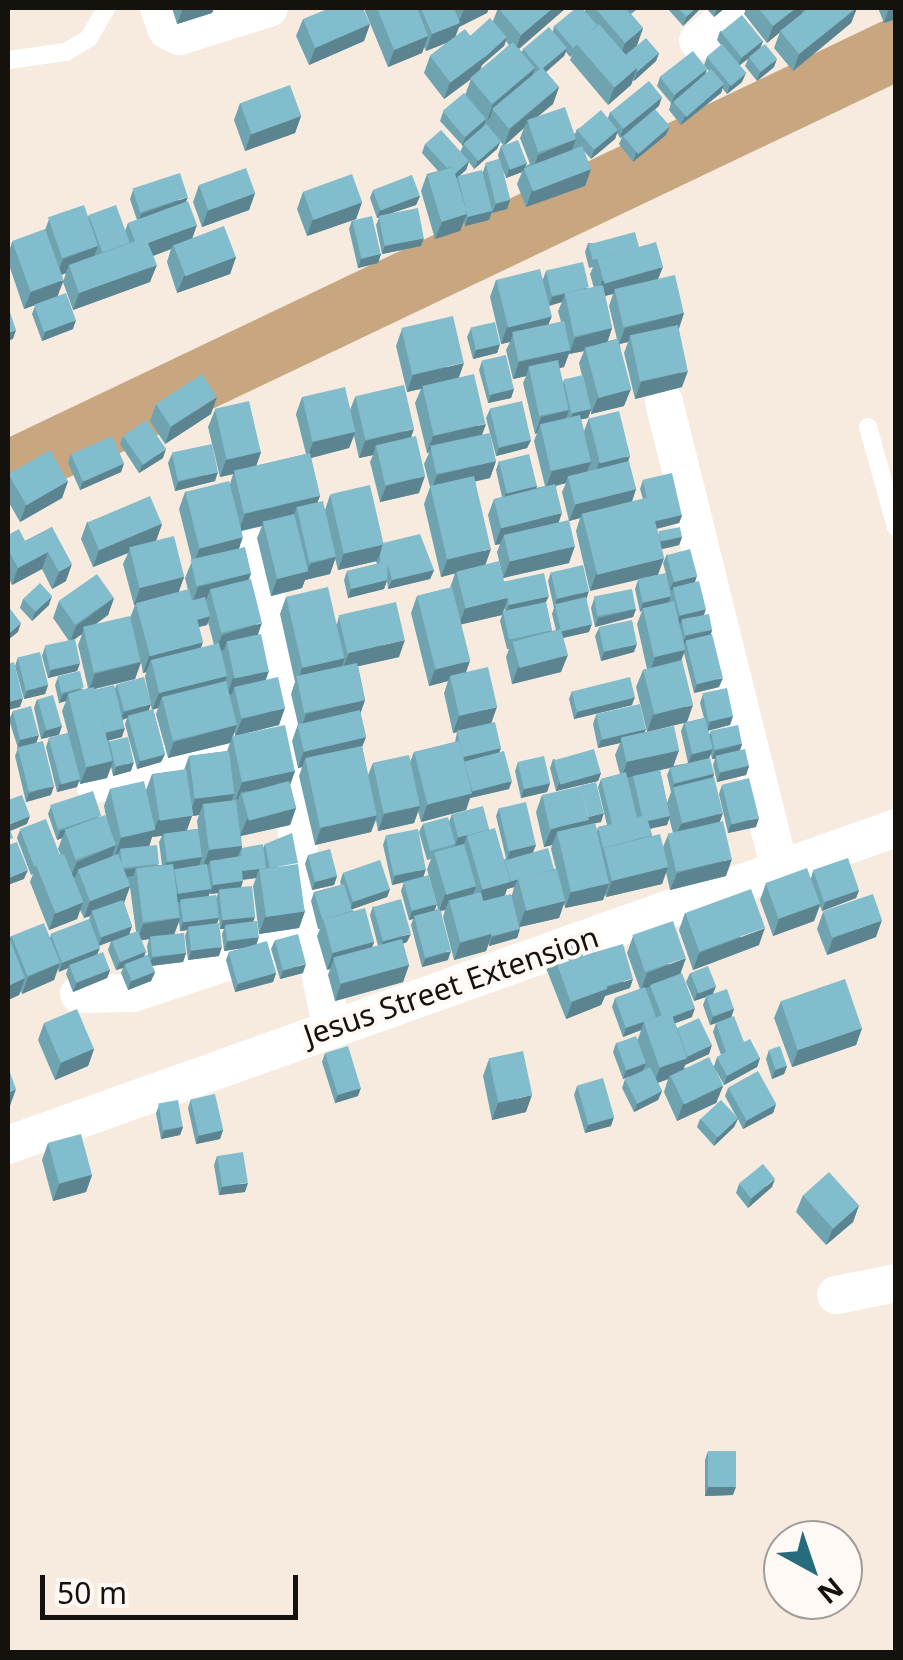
<!DOCTYPE html>
<style>
body{margin:0}
#map{position:relative;width:903px;height:1660px;overflow:hidden;background:#f6ebde;font-family:"Noto Sans",sans-serif}
div>[style]{position:absolute}
.river>*{height:62px;margin:-31px;padding:0 31px;transform-origin:31px;border-radius:31px;background:#c8a680}
.service>*{height:18px;margin:-9px;padding:0 9px;transform-origin:9px;border-radius:9px;background:#fff}
.minor>*{height:38px;margin:-19px;padding:0 19px;transform-origin:19px;border-radius:19px;background:#fff}
.wall>*{inset:0;background:#70a3b0}
.shaded-wall>*{inset:0;background:#5b8490}
.building>*{inset:0;background:#82bdcd;transform-origin:0 0}
span{translate:-50% -50%;white-space:nowrap;text-align:center;line-height:1.15;-webkit-text-stroke:8px #fef9f4;paint-order:stroke}
.street-label{font-size:30px;color:#15110d}
.frame{position:absolute;inset:0;border:10px solid #15110d;pointer-events:none}
.north{position:absolute;left:763px;top:1520px;width:100px;height:100px;box-sizing:border-box;background:#fef9f4;border:2px solid #a19c98;border-radius:50%;rotate:140deg;font-size:28px;font-weight:700;line-height:40px;text-align:center;color:#15110d}
.north::after{content:'';display:block;margin:auto;width:35px;height:45px;background:#276c7c;clip-path:polygon(50% 0,100% 100%,50% 72%,0 100%)}
.scale{position:absolute;left:40px;top:1575px;width:258px;height:45px;box-sizing:border-box;border:5px solid #15110d;border-top:0;padding-left:12px;font-size:30px;line-height:35px;white-space:nowrap;color:#15110d;-webkit-text-stroke:8px #fef9f4;paint-order:stroke}
</style>
<div id="map">
<div class="river">
<div style="left:8px;top:472px;width:984px;rotate:-25.47deg"></div>
</div>
<div class="service">
<div style="left:8px;top:60px;width:59px;rotate:-7.9deg"></div>
<div style="left:66px;top:52px;width:27px;rotate:-31deg"></div>
<div style="left:89px;top:38px;width:34px;rotate:-60deg"></div>
<div style="left:868px;top:427px;width:104px;rotate:74.4deg"></div>
</div>
<div class="minor">
<div style="left:159px;top:8px;width:23px;rotate:70deg"></div>
<div style="left:167px;top:30px;width:13px;rotate:27deg"></div>
<div style="left:179px;top:36px;width:94px;rotate:-17.3deg"></div>
<div style="left:698px;top:41px;width:52px;rotate:-39.5deg"></div>
<div style="left:664px;top:402px;width:482px;rotate:76.1deg"></div>
<div style="left:252px;top:547px;width:110px;rotate:74.2deg"></div>
<div style="left:282px;top:653px;width:225px;rotate:85.2deg"></div>
<div style="left:301px;top:877px;width:152px;rotate:78.6deg"></div>
<div style="left:95px;top:784px;width:187px;rotate:-16.1deg"></div>
<div style="left:79px;top:994px;width:54px;rotate:-1.1deg"></div>
<div style="left:133px;top:993px;width:189px;rotate:-18.5deg"></div>
<div style="left:8px;top:1145px;width:943px;rotate:-19.65deg"></div>
<div style="left:836px;top:1295px;width:61px;rotate:-11.3deg"></div>
</div>
<div class="wall">
<div style="clip-path:polygon(172px 8px,214px 8px,212px 13px,177px 24px)"></div>
<div style="clip-path:polygon(evenodd,366px 8px,489px 8px,487px 13px,459px 27px,455px 37px,470px 36px,493px 21px,498px 8px,566px 8px,519px 49px,522px 52px,523px 49px,553px 31px,554px 26px,585px 11px,586px 8px,639px 8px,631px 14px,643px 28px,637px 45px,659px 53px,656px 61px,634px 81px,633px 80px,631px 85px,608px 105px,570px 60px,572px 55px,570px 57px,566px 52px,564px 56px,546px 72px,559px 87px,553px 104px,536px 117px,575px 134px,577px 129px,608px 118px,610px 112px,659px 106px,655px 109px,666px 135px,633px 162px,619px 144px,622px 137px,620px 138px,617px 133px,615px 139px,591px 159px,584px 151px,591px 169px,585px 186px,526px 207px,517px 184px,522px 172px,506px 178px,502px 168px,510px 200px,507px 209px,492px 212px,489px 220px,465px 226px,464px 221px,460px 231px,435px 239px,421px 191px,427px 174px,438px 171px,422px 153px,425px 144px,460px 152px,463px 146px,440px 121px,443px 112px,465px 95px,471px 79px,444px 99px,424px 73px,430px 56px,448px 42px,426px 51px,424px 47px,422px 53px,388px 67px,365px 11px,366px 8px,506px 41px,509px 45px,480px 71px,482px 65px,504px 46px,506px 41px,366px 8px,524px 128px,520px 138px,530px 164px,526px 166px,527px 163px,504px 145px,524px 128px,366px 8px,500px 141px,503px 145px,501px 146px,498px 155px,499px 159px,486px 163px,483px 172px,459px 176px,466px 170px,469px 162px,474px 169px,497px 149px,500px 141px)"></div>
<div style="clip-path:polygon(667px 8px,701px 8px,683px 26px)"></div>
<div style="clip-path:polygon(706px 8px,725px 8px,714px 17px)"></div>
<div style="clip-path:polygon(746px 8px,857px 8px,851px 23px,793px 71px,774px 48px,780px 32px,767px 43px,744px 14px)"></div>
<div style="clip-path:polygon(878px 8px,896px 8px,896px 19px,884px 23px)"></div>
<div style="clip-path:polygon(303px 19px,370px 24px,364px 41px,309px 65px,296px 36px)"></div>
<div style="clip-path:polygon(720px 31px,763px 41px,760px 48px,774px 67px,757px 81px,745px 66px,748px 59px,739px 66px,742px 82px,727px 94px,722px 88px,721px 93px,681px 125px,669px 110px,671px 103px,657px 86px,660px 77px,707px 69px,705px 74px,709px 71px,704px 65px,707px 57px,721px 45px,717px 40px)"></div>
<div style="clip-path:polygon(240px 103px,301px 116px,295px 133px,245px 151px,234px 120px)"></div>
<div style="clip-path:polygon(199px 185px,255px 193px,249px 210px,202px 227px,193px 202px)"></div>
<div style="clip-path:polygon(133px 190px,186px 202px,192px 238px,236px 257px,230px 274px,177px 293px,167px 262px,171px 249px,153px 256px,150px 282px,73px 310px,63px 282px,66px 273px,62px 275px,58px 296px,73px 329px,42px 341px,32px 314px,35px 306px,38px 304px,24px 309px,8px 262px,8px 255px,12px 242px,45px 230px,49px 219px,88px 217px,89px 215px,125px 231px,128px 223px,137px 220px,130px 199px)"></div>
<div style="clip-path:polygon(373px 190px,420px 196px,416px 205px,388px 214px,421px 246px,382px 254px,376px 225px,379px 218px,377px 218px,370px 198px)"></div>
<div style="clip-path:polygon(303px 192px,362px 202px,356px 219px,307px 236px,297px 209px)"></div>
<div style="clip-path:polygon(352px 220px,381px 254px,378px 263px,358px 268px,349px 229px)"></div>
<div style="clip-path:polygon(evenodd,588px 243px,639px 247px,658px 279px,684px 313px,679px 329px,682px 387px,635px 399px,624px 353px,628px 342px,620px 344px,624px 406px,591px 414px,591px 410px,588px 418px,581px 419px,584px 431px,589px 418px,628px 461px,636px 489px,632px 502px,643px 499px,640px 489px,643px 480px,682px 515px,679px 523px,657px 529px,658px 534px,682px 537px,679px 545px,662px 549px,590px 591px,576px 531px,580px 518px,569px 521px,562px 492px,566px 483px,556px 486px,559px 522px,569px 563px,503px 578px,497px 552px,500px 544px,495px 545px,488px 515px,494px 499px,502px 497px,496px 470px,499px 461px,537px 486px,536px 488px,545px 486px,534px 441px,537px 433px,535px 434px,523px 383px,526px 376px,513px 379px,506px 350px,510px 342px,501px 344px,490px 297px,496px 280px,543px 279px,546px 271px,589px 289px,594px 288px,590px 274px,593px 267px,589px 268px,585px 252px,588px 243px,613px 294px,609px 306px,617px 339px,608px 341px,612px 328px,605px 296px,613px 294px,588px 243px,562px 302px,558px 311px,561px 322px,548px 325px,549px 305px,562px 302px,588px 243px,584px 351px,579px 363px,582px 376px,564px 380px,563px 383px,559px 368px,564px 367px,569px 354px,584px 351px)"></div>
<div style="clip-path:polygon(471px 328px,500px 344px,497px 353px,473px 359px,467px 337px)"></div>
<div style="clip-path:polygon(402px 329px,459px 378px,482px 435px,496px 461px,490px 478px,475px 481px,485px 564px,504px 582px,546px 603px,552px 631px,556px 630px,552px 614px,554px 608px,548px 581px,551px 572px,586px 599px,589px 632px,563px 638px,561px 672px,512px 684px,506px 657px,509px 649px,507px 649px,500px 621px,503px 612px,505px 612px,504px 607px,502px 615px,461px 624px,466px 672px,491px 723px,501px 748px,499px 753px,509px 789px,470px 798px,466px 810px,421px 822px,418px 811px,414px 823px,378px 831px,376px 820px,371px 832px,315px 845px,299px 776px,302px 767px,298px 768px,292px 741px,298px 724px,291px 694px,295px 682px,280px 614px,286px 597px,337px 624px,339px 616px,399px 657px,358px 666px,365px 700px,360px 714px,366px 737px,362px 747px,368px 775px,373px 763px,410px 762px,414px 752px,455px 742px,457px 732px,453px 733px,444px 693px,448px 681px,429px 686px,411px 613px,417px 596px,450px 588px,455px 573px,441px 577px,424px 504px,430px 487px,424px 464px,429px 453px,427px 453px,415px 403px,421px 389px,407px 392px,396px 346px)"></div>
<div style="clip-path:polygon(482px 361px,514px 389px,511px 398px,488px 403px,479px 370px)"></div>
<div style="clip-path:polygon(evenodd,302px 397px,350px 410px,355px 397px,412px 437px,419px 493px,380px 502px,370px 462px,373px 455px,359px 458px,354px 436px,349px 448px,311px 458px,320px 496px,317px 502px,325px 510px,330px 495px,383px 543px,434px 570px,430px 579px,388px 589px,387px 581px,384px 589px,348px 598px,344px 580px,347px 571px,377px 564px,376px 561px,338px 570px,335px 558px,330px 574px,305px 580px,302px 588px,271px 596px,257px 538px,262px 526px,242px 531px,239px 549px,251px 573px,249px 580px,266px 680px,279px 725px,235px 736px,235px 732px,233px 737px,295px 771px,290px 784px,296px 808px,290px 825px,241px 836px,242px 848px,263px 848px,265px 844px,305px 911px,299px 928px,259px 934px,253px 886px,256px 878px,243px 880px,241px 887px,253px 922px,256px 944px,276px 973px,273px 982px,235px 992px,226px 960px,229px 952px,244px 948px,224px 951px,222px 934px,224px 929px,220px 929px,219px 918px,217px 923px,219px 956px,188px 960px,185px 936px,187px 930px,180px 931px,179px 922px,174px 934px,186px 953px,183px 962px,152px 966px,155px 972px,151px 981px,128px 990px,121px 973px,123px 968px,116px 970px,108px 950px,111px 941px,99px 946px,97px 955px,110px 970px,107px 978px,73px 992px,66px 974px,68px 968px,59px 972px,58px 968px,54px 980px,22px 994px,21px 991px,19px 995px,8px 1000px,8px 935px,9px 940px,11px 936px,50px 938px,51px 934px,89px 920px,90px 916px,84px 918px,80px 910px,77px 919px,49px 930px,30px 882px,33px 874px,31px 875px,17px 838px,20px 830px,61px 855px,58px 849px,62px 838px,57px 840px,48px 814px,51px 806px,101px 817px,107px 822px,104px 806px,110px 789px,146px 790px,152px 774px,184px 770px,189px 756px,227px 751px,230px 743px,168px 758px,156px 714px,158px 708px,153px 709px,165px 754px,161px 762px,137px 769px,125px 724px,127px 718px,123px 720px,122px 737px,108px 740px,131px 771px,113px 776px,111px 767px,107px 778px,80px 784px,79px 780px,77px 787px,57px 792px,46px 747px,49px 738px,68px 733px,62px 711px,66px 701px,59px 703px,55px 685px,58px 677px,84px 690px,88px 688px,78px 645px,82px 634px,74px 640px,80px 663px,77px 671px,48px 678px,42px 656px,45px 647px,69px 641px,53px 618px,59px 601px,114px 598px,108px 615px,93px 626px,130px 618px,135px 605px,134px 605px,123px 564px,128px 553px,93px 567px,81px 539px,87px 522px,162px 524px,156px 540px,184px 577px,178px 592px,188px 590px,185px 578px,192px 561px,179px 509px,185px 492px,230px 484px,233px 474px,220px 477px,208px 427px,215px 410px,261px 452px,256px 466px,306px 454px,296px 414px,302px 397px,208px 622px,214px 645px,201px 648px,199px 627px,207px 625px,208px 622px,302px 397px,141px 662px,143px 673px,146px 672px,145px 677px,152px 710px,148px 711px,117px 684px,115px 688px,95px 690px,95px 689px,135px 679px,141px 662px,302px 397px,199px 815px,197px 821px,198px 829px,187px 830px,192px 816px,199px 815px,302px 397px,162px 836px,159px 842px,162px 865px,158px 865px,149px 846px,152px 837px,162px 836px,302px 397px,130px 887px,136px 932px,129px 934px,132px 926px,124px 903px,130px 887px,302px 397px,210px 892px,210px 894px,218px 893px,216px 898px,208px 896px,210px 892px,302px 397px,149px 939px,147px 946px,148px 955px,144px 956px,141px 940px,149px 939px)"></div>
<div style="clip-path:polygon(156px 404px,211px 414px,165px 444px,150px 421px)"></div>
<div style="clip-path:polygon(490px 409px,531px 440px,527px 448px,496px 456px,486px 418px)"></div>
<div style="clip-path:polygon(123px 436px,163px 458px,139px 473px,120px 444px)"></div>
<div style="clip-path:polygon(71px 454px,124px 463px,121px 472px,80px 490px,68px 463px)"></div>
<div style="clip-path:polygon(172px 454px,215px 481px,175px 491px,168px 463px)"></div>
<div style="clip-path:polygon(8px 474px,68px 481px,62px 498px,20px 522px,8px 501px)"></div>
<div style="clip-path:polygon(52px 527px,66px 581px,52px 589px,42px 569px,12px 585px,8px 577px,8px 535px,25px 541px)"></div>
<div style="clip-path:polygon(evenodd,667px 554px,695px 582px,704px 615px,712px 630px,711px 634px,719px 687px,694px 693px,684px 653px,681px 661px,687px 722px,704px 718px,700px 703px,703px 694px,733px 716px,730px 725px,708px 730px,709px 735px,711px 731px,742px 744px,740px 750px,749px 766px,746px 775px,717px 782px,713px 765px,715px 759px,712px 759px,711px 754px,709px 758px,714px 774px,713px 777px,726px 876px,670px 890px,666px 872px,662px 884px,606px 897px,605px 894px,603px 900px,565px 908px,564px 903px,559px 918px,520px 927px,517px 938px,489px 946px,489px 943px,486px 951px,454px 960px,443px 917px,445px 910px,441px 911px,448px 960px,422px 967px,411px 925px,413px 919px,409px 920px,401px 891px,404px 882px,392px 885px,383px 845px,386px 836px,424px 877px,435px 910px,438px 909px,427px 869px,431px 859px,427px 860px,419px 832px,423px 824px,449px 822px,452px 814px,489px 829px,504px 860px,506px 858px,496px 816px,499px 808px,536px 845px,533px 852px,554px 869px,556px 869px,551px 849px,552px 845px,544px 847px,536px 812px,542px 795px,601px 822px,595px 823px,597px 831px,598px 827px,607px 825px,598px 787px,601px 779px,620px 774px,615px 755px,620px 743px,598px 748px,593px 724px,596px 715px,644px 733px,679px 750px,673px 766px,688px 763px,681px 731px,684px 723px,647px 732px,636px 687px,643px 670px,647px 669px,637px 624px,642px 611px,640px 612px,635px 589px,638px 580px,666px 574px,663px 563px,667px 554px,670px 768px,667px 775px,671px 792px,667px 803px,660px 770px,670px 768px,667px 554px,669px 818px,673px 833px,668px 835px,663px 847px,652px 836px,650px 828px,667px 825px,669px 818px,667px 554px,514px 887px,512px 895px,505px 896px,507px 889px,514px 887px)"></div>
<div style="clip-path:polygon(23px 599px,49px 605px,32px 621px,20px 608px)"></div>
<div style="clip-path:polygon(594px 599px,636px 609px,633px 617px,595px 627px,591px 608px)"></div>
<div style="clip-path:polygon(599px 628px,634px 652px,601px 661px,595px 636px)"></div>
<div style="clip-path:polygon(18px 657px,48px 685px,45px 694px,24px 699px,15px 666px)"></div>
<div style="clip-path:polygon(572px 691px,632px 705px,574px 719px,569px 699px)"></div>
<div style="clip-path:polygon(37px 699px,62px 726px,41px 739px,34px 708px)"></div>
<div style="clip-path:polygon(13px 711px,36px 743px,51px 795px,26px 802px,15px 756px,18px 748px,9px 720px)"></div>
<div style="clip-path:polygon(553px 759px,601px 773px,598px 781px,556px 791px,550px 768px)"></div>
<div style="clip-path:polygon(518px 762px,550px 783px,547px 792px,521px 798px,515px 771px)"></div>
<div style="clip-path:polygon(722px 785px,756px 827px,728px 833px,719px 794px)"></div>
<div style="clip-path:polygon(308px 855px,337px 876px,334px 885px,312px 890px,305px 864px)"></div>
<div style="clip-path:polygon(813px 871px,859px 890px,856px 898px,822px 911px,820px 906px,814px 921px,773px 936px,760px 900px,766px 883px,811px 878px)"></div>
<div style="clip-path:polygon(343px 873px,390px 889px,387px 897px,352px 909px,374px 942px,372px 947px,378px 946px,370px 915px,373px 906px,407px 942px,403px 944px,409px 965px,403px 982px,335px 1001px,328px 975px,330px 969px,327px 970px,317px 936px,320px 929px,318px 929px,311px 901px,314px 892px,341px 885px,340px 882px)"></div>
<div style="clip-path:polygon(823px 912px,876px 937px,827px 955px,817px 929px)"></div>
<div style="clip-path:polygon(685px 913px,759px 945px,693px 970px,679px 930px)"></div>
<div style="clip-path:polygon(633px 936px,681px 974px,692px 1017px,675px 1023px,677px 1028px,709px 1054px,685px 1065px,684px 1068px,714px 1066px,717px 1057px,721px 1055px,713px 1032px,716px 1023px,720px 1022px,710px 1025px,703px 1005px,706px 997px,694px 1001px,686px 982px,690px 973px,716px 986px,713px 994px,734px 1009px,731px 1017px,744px 1042px,760px 1058px,757px 1067px,724px 1085px,714px 1067px,723px 1086px,716px 1103px,677px 1121px,664px 1092px,668px 1079px,658px 1083px,662px 1091px,658px 1100px,634px 1112px,622px 1088px,625px 1079px,634px 1075px,623px 1079px,613px 1052px,616px 1043px,638px 1039px,641px 1030px,623px 1037px,612px 1007px,615px 998px,640px 989px,627px 953px)"></div>
<div style="clip-path:polygon(275px 940px,303px 973px,280px 979px,271px 949px)"></div>
<div style="clip-path:polygon(552px 951px,594px 952px,630px 988px,605px 996px,601px 1005px,566px 1019px,546px 968px)"></div>
<div style="clip-path:polygon(781px 1001px,862px 1028px,856px 1045px,792px 1067px,774px 1018px)"></div>
<div style="clip-path:polygon(44px 1023px,94px 1049px,88px 1066px,55px 1080px,38px 1040px)"></div>
<div style="clip-path:polygon(769px 1050px,787px 1066px,784px 1074px,772px 1079px,766px 1059px)"></div>
<div style="clip-path:polygon(325px 1053px,358px 1096px,335px 1103px,322px 1062px)"></div>
<div style="clip-path:polygon(489px 1059px,526px 1112px,492px 1120px,483px 1076px)"></div>
<div style="clip-path:polygon(577px 1086px,611px 1126px,585px 1133px,574px 1095px)"></div>
<div style="clip-path:polygon(728px 1088px,776px 1104px,773px 1113px,743px 1129px,738px 1119px,734px 1127px,714px 1146px,697px 1127px,700px 1119px,737px 1118px,725px 1096px)"></div>
<div style="clip-path:polygon(191px 1099px,223px 1130px,220px 1139px,196px 1144px,188px 1108px)"></div>
<div style="clip-path:polygon(159px 1105px,183px 1127px,180px 1135px,161px 1139px,156px 1113px)"></div>
<div style="clip-path:polygon(48px 1143px,92px 1175px,86px 1192px,53px 1201px,42px 1160px)"></div>
<div style="clip-path:polygon(217px 1156px,245px 1192px,219px 1195px,214px 1165px)"></div>
<div style="clip-path:polygon(739px 1184px,772px 1187px,748px 1208px,736px 1193px)"></div>
<div style="clip-path:polygon(803px 1195px,859px 1205px,853px 1222px,826px 1245px,796px 1212px)"></div>
<div style="clip-path:polygon(708px 1451px,733px 1495px,705px 1496px,705px 1460px)"></div>
</div>
<div class="shaded-wall">
<div style="clip-path:polygon(183px 8px,214px 8px,212px 13px,177px 24px)"></div>
<div style="clip-path:polygon(470px 8px,489px 8px,487px 13px,459px 27px,454px 40px,426px 51px,432px 34px,458px 24px,463px 11px)"></div>
<div style="clip-path:polygon(553px 8px,566px 8px,515px 52px,521px 35px)"></div>
<div style="clip-path:polygon(696px 8px,701px 8px,683px 26px,686px 17px)"></div>
<div style="clip-path:polygon(717px 8px,725px 8px,714px 17px)"></div>
<div style="clip-path:polygon(796px 8px,804px 8px,801px 15px,767px 43px,773px 26px)"></div>
<div style="clip-path:polygon(857px 8px,851px 23px,793px 71px,799px 54px)"></div>
<div style="clip-path:polygon(889px 8px,896px 8px,896px 19px,884px 23px)"></div>
<div style="clip-path:polygon(370px 24px,364px 41px,309px 65px,315px 48px)"></div>
<div style="clip-path:polygon(643px 28px,637px 45px,619px 60px,625px 43px)"></div>
<div style="clip-path:polygon(428px 36px,422px 53px,388px 67px,394px 50px)"></div>
<div style="clip-path:polygon(507px 37px,504px 46px,482px 65px,479px 73px,444px 99px,450px 82px)"></div>
<div style="clip-path:polygon(763px 41px,760px 49px,738px 66px,742px 57px)"></div>
<div style="clip-path:polygon(567px 48px,564px 56px,538px 79px,541px 70px)"></div>
<div style="clip-path:polygon(659px 53px,656px 61px,634px 81px,637px 72px)"></div>
<div style="clip-path:polygon(777px 59px,774px 67px,757px 81px,760px 72px)"></div>
<div style="clip-path:polygon(535px 68px,529px 85px,493px 109px,490px 118px,487px 121px,493px 104px)"></div>
<div style="clip-path:polygon(637px 68px,631px 85px,608px 105px,614px 88px)"></div>
<div style="clip-path:polygon(707px 69px,704px 78px,671px 104px,675px 95px)"></div>
<div style="clip-path:polygon(746px 73px,742px 82px,727px 94px,730px 85px)"></div>
<div style="clip-path:polygon(724px 84px,721px 93px,681px 125px,685px 116px)"></div>
<div style="clip-path:polygon(559px 87px,553px 104px,528px 125px,527px 121px,524px 128px,504px 146px,510px 129px)"></div>
<div style="clip-path:polygon(662px 97px,659px 106px,620px 138px,623px 129px)"></div>
<div style="clip-path:polygon(301px 116px,295px 133px,245px 151px,251px 134px)"></div>
<div style="clip-path:polygon(486px 119px,483px 128px,462px 146px,465px 138px)"></div>
<div style="clip-path:polygon(670px 126px,666px 135px,633px 162px,636px 153px)"></div>
<div style="clip-path:polygon(618px 130px,615px 139px,591px 159px,594px 150px)"></div>
<div style="clip-path:polygon(576px 139px,570px 156px,532px 172px,538px 155px)"></div>
<div style="clip-path:polygon(501px 141px,497px 149px,474px 169px,478px 160px)"></div>
<div style="clip-path:polygon(469px 161px,466px 170px,450px 184px,453px 175px)"></div>
<div style="clip-path:polygon(527px 163px,522px 172px,506px 178px,509px 169px)"></div>
<div style="clip-path:polygon(591px 169px,585px 186px,526px 207px,532px 190px)"></div>
<div style="clip-path:polygon(255px 193px,249px 210px,202px 227px,208px 210px)"></div>
<div style="clip-path:polygon(420px 196px,416px 205px,377px 218px,380px 210px)"></div>
<div style="clip-path:polygon(188px 197px,184px 206px,138px 223px,141px 214px)"></div>
<div style="clip-path:polygon(510px 200px,507px 209px,492px 213px,496px 204px)"></div>
<div style="clip-path:polygon(362px 202px,356px 219px,307px 236px,313px 219px)"></div>
<div style="clip-path:polygon(492px 211px,489px 220px,465px 226px,468px 217px)"></div>
<div style="clip-path:polygon(467px 214px,460px 231px,435px 239px,442px 222px)"></div>
<div style="clip-path:polygon(197px 225px,191px 242px,173px 245px,171px 249px,142px 260px,148px 243px)"></div>
<div style="clip-path:polygon(424px 238px,421px 246px,382px 254px,385px 245px)"></div>
<div style="clip-path:polygon(98px 246px,92px 263px,69px 265px,66px 273px,57px 276px,63px 259px)"></div>
<div style="clip-path:polygon(381px 254px,378px 263px,358px 268px,361px 259px)"></div>
<div style="clip-path:polygon(236px 257px,230px 274px,177px 293px,184px 276px)"></div>
<div style="clip-path:polygon(157px 265px,150px 282px,73px 310px,79px 293px)"></div>
<div style="clip-path:polygon(663px 267px,656px 284px,615px 289px,613px 294px,596px 298px,602px 281px)"></div>
<div style="clip-path:polygon(64px 280px,57px 297px,24px 309px,31px 292px)"></div>
<div style="clip-path:polygon(565px 294px,562px 302px,549px 306px,552px 297px)"></div>
<div style="clip-path:polygon(684px 313px,678px 330px,630px 336px,628px 342px,619px 344px,625px 328px)"></div>
<div style="clip-path:polygon(552px 316px,545px 333px,513px 334px,510px 342px,501px 344px,507px 327px)"></div>
<div style="clip-path:polygon(76px 320px,73px 329px,42px 341px,45px 332px)"></div>
<div style="clip-path:polygon(612px 328px,606px 345px,585px 347px,584px 351px,569px 354px,575px 338px)"></div>
<div style="clip-path:polygon(16px 330px,13px 339px,8px 341px,8px 333px)"></div>
<div style="clip-path:polygon(500px 344px,497px 353px,473px 359px,476px 350px)"></div>
<div style="clip-path:polygon(570px 350px,564px 367px,531px 375px,529px 366px,526px 376px,513px 379px,519px 362px)"></div>
<div style="clip-path:polygon(464px 363px,458px 380px,407px 392px,413px 375px)"></div>
<div style="clip-path:polygon(688px 371px,682px 387px,635px 399px,641px 382px)"></div>
<div style="clip-path:polygon(514px 389px,511px 398px,488px 403px,491px 395px)"></div>
<div style="clip-path:polygon(631px 389px,624px 406px,591px 414px,598px 397px)"></div>
<div style="clip-path:polygon(217px 397px,211px 414px,165px 444px,171px 427px)"></div>
<div style="clip-path:polygon(591px 409px,588px 418px,569px 422px,573px 413px)"></div>
<div style="clip-path:polygon(569px 410px,563px 427px,540px 424px,537px 433px,535px 434px,541px 417px)"></div>
<div style="clip-path:polygon(486px 424px,480px 441px,431px 448px,427px 453px,433px 436px)"></div>
<div style="clip-path:polygon(414px 429px,408px 446px,376px 445px,373px 455px,359px 458px,365px 441px)"></div>
<div style="clip-path:polygon(355px 432px,349px 448px,307px 459px,313px 442px)"></div>
<div style="clip-path:polygon(531px 440px,527px 448px,496px 456px,499px 448px)"></div>
<div style="clip-path:polygon(166px 449px,163px 458px,139px 473px,142px 465px)"></div>
<div style="clip-path:polygon(261px 452px,255px 469px,220px 477px,226px 460px)"></div>
<div style="clip-path:polygon(630px 456px,624px 473px,593px 480px,599px 463px)"></div>
<div style="clip-path:polygon(496px 461px,490px 478px,431px 492px,437px 475px)"></div>
<div style="clip-path:polygon(591px 462px,585px 478px,568px 476px,566px 483px,546px 488px,552px 471px)"></div>
<div style="clip-path:polygon(124px 463px,121px 472px,80px 490px,83px 481px)"></div>
<div style="clip-path:polygon(218px 472px,215px 481px,175px 491px,178px 482px)"></div>
<div style="clip-path:polygon(425px 476px,419px 493px,380px 502px,386px 486px)"></div>
<div style="clip-path:polygon(68px 481px,62px 498px,20px 522px,26px 505px)"></div>
<div style="clip-path:polygon(537px 486px,534px 494px,503px 502px,506px 493px)"></div>
<div style="clip-path:polygon(636px 489px,630px 506px,582px 514px,580px 518px,569px 521px,576px 504px)"></div>
<div style="clip-path:polygon(320px 496px,313px 513px,297px 507px,293px 518px,263px 521px,262px 526px,239px 531px,245px 514px)"></div>
<div style="clip-path:polygon(562px 513px,556px 530px,504px 535px,500px 544px,495px 545px,501px 528px)"></div>
<div style="clip-path:polygon(682px 515px,679px 523px,650px 530px,653px 522px)"></div>
<div style="clip-path:polygon(162px 524px,156px 541px,130px 548px,128px 553px,93px 567px,99px 550px)"></div>
<div style="clip-path:polygon(243px 537px,237px 554px,193px 566px,199px 549px)"></div>
<div style="clip-path:polygon(682px 537px,679px 545px,658px 550px,661px 542px)"></div>
<div style="clip-path:polygon(384px 544px,377px 561px,338px 570px,344px 553px)"></div>
<div style="clip-path:polygon(575px 546px,569px 563px,503px 578px,510px 561px)"></div>
<div style="clip-path:polygon(491px 549px,485px 566px,441px 577px,447px 560px)"></div>
<div style="clip-path:polygon(48px 552px,42px 569px,12px 585px,18px 568px)"></div>
<div style="clip-path:polygon(336px 557px,330px 574px,305px 580px,302px 588px,271px 596px,277px 579px,307px 571px,310px 564px)"></div>
<div style="clip-path:polygon(664px 558px,658px 575px,590px 591px,596px 574px)"></div>
<div style="clip-path:polygon(72px 564px,66px 581px,52px 589px,59px 572px)"></div>
<div style="clip-path:polygon(434px 570px,430px 579px,388px 589px,392px 580px)"></div>
<div style="clip-path:polygon(251px 573px,245px 590px,210px 590px,206px 600px,192px 604px,198px 587px)"></div>
<div style="clip-path:polygon(697px 576px,694px 585px,670px 590px,673px 582px)"></div>
<div style="clip-path:polygon(184px 577px,178px 594px,134px 605px,140px 588px)"></div>
<div style="clip-path:polygon(387px 580px,384px 589px,348px 598px,351px 589px)"></div>
<div style="clip-path:polygon(589px 591px,586px 600px,554px 608px,557px 599px)"></div>
<div style="clip-path:polygon(52px 596px,49px 605px,32px 621px,35px 612px)"></div>
<div style="clip-path:polygon(549px 596px,545px 604px,506px 613px,509px 605px)"></div>
<div style="clip-path:polygon(671px 596px,668px 605px,643px 608px,640px 612px,643px 603px)"></div>
<div style="clip-path:polygon(114px 598px,108px 615px,85px 632px,84px 628px,82px 634px,70px 642px,76px 626px)"></div>
<div style="clip-path:polygon(508px 598px,502px 615px,459px 625px,465px 608px)"></div>
<div style="clip-path:polygon(636px 609px,633px 617px,595px 627px,598px 618px)"></div>
<div style="clip-path:polygon(706px 609px,703px 618px,682px 620px,681px 623px,677px 624px,680px 615px)"></div>
<div style="clip-path:polygon(210px 616px,207px 625px,193px 628px,196px 619px)"></div>
<div style="clip-path:polygon(21px 623px,18px 632px,8px 640px,8px 634px)"></div>
<div style="clip-path:polygon(262px 623px,256px 640px,227px 641px,224px 650px,215px 652px,222px 635px)"></div>
<div style="clip-path:polygon(592px 624px,589px 632px,558px 639px,562px 631px)"></div>
<div style="clip-path:polygon(712px 630px,709px 639px,686px 640px,685px 644px,682px 645px,686px 636px)"></div>
<div style="clip-path:polygon(405px 640px,399px 657px,342px 670px,349px 653px)"></div>
<div style="clip-path:polygon(203px 642px,197px 659px,151px 660px,146px 672px,143px 673px,149px 656px)"></div>
<div style="clip-path:polygon(637px 644px,634px 652px,601px 661px,604px 652px)"></div>
<div style="clip-path:polygon(685px 650px,679px 666px,649px 674px,655px 657px)"></div>
<div style="clip-path:polygon(568px 655px,561px 672px,512px 684px,518px 667px)"></div>
<div style="clip-path:polygon(345px 658px,339px 675px,298px 680px,302px 668px)"></div>
<div style="clip-path:polygon(470px 661px,464px 678px,450px 676px,448px 681px,429px 686px,435px 669px)"></div>
<div style="clip-path:polygon(141px 662px,135px 679px,89px 690px,95px 674px)"></div>
<div style="clip-path:polygon(80px 663px,77px 671px,48px 678px,51px 670px)"></div>
<div style="clip-path:polygon(269px 671px,263px 688px,234px 688px,232px 694px,227px 695px,233px 678px)"></div>
<div style="clip-path:polygon(227px 676px,221px 693px,162px 697px,158px 708px,152px 710px,159px 693px)"></div>
<div style="clip-path:polygon(723px 678px,719px 687px,694px 693px,697px 684px)"></div>
<div style="clip-path:polygon(48px 685px,45px 694px,24px 699px,27px 691px)"></div>
<div style="clip-path:polygon(84px 688px,68px 694px,66px 701px,59px 703px,63px 694px)"></div>
<div style="clip-path:polygon(635px 697px,632px 705px,574px 719px,578px 711px)"></div>
<div style="clip-path:polygon(23px 698px,20px 707px,8px 710px,8px 702px)"></div>
<div style="clip-path:polygon(365px 700px,359px 717px,300px 731px,306px 714px)"></div>
<div style="clip-path:polygon(151px 704px,148px 713px,128px 716px,127px 718px,120px 720px,124px 712px)"></div>
<div style="clip-path:polygon(693px 705px,687px 722px,647px 732px,653px 715px)"></div>
<div style="clip-path:polygon(497px 707px,491px 724px,453px 733px,459px 716px)"></div>
<div style="clip-path:polygon(285px 708px,279px 725px,235px 736px,242px 719px)"></div>
<div style="clip-path:polygon(733px 716px,730px 725px,707px 731px,710px 722px)"></div>
<div style="clip-path:polygon(237px 725px,230px 743px,168px 758px,174px 742px)"></div>
<div style="clip-path:polygon(62px 726px,59px 735px,41px 739px,45px 731px)"></div>
<div style="clip-path:polygon(125px 728px,122px 737px,103px 742px,106px 733px)"></div>
<div style="clip-path:polygon(646px 729px,643px 738px,621px 738px,620px 743px,598px 748px,601px 740px)"></div>
<div style="clip-path:polygon(39px 735px,36px 744px,17px 749px,20px 740px)"></div>
<div style="clip-path:polygon(366px 737px,359px 754px,305px 759px,302px 767px,298px 768px,304px 751px)"></div>
<div style="clip-path:polygon(742px 744px,739px 753px,716px 756px,715px 759px,712px 759px,715px 751px)"></div>
<div style="clip-path:polygon(501px 748px,497px 757px,465px 765px,464px 757px)"></div>
<div style="clip-path:polygon(713px 749px,709px 758px,688px 763px,692px 754px)"></div>
<div style="clip-path:polygon(679px 750px,673px 767px,621px 779px,627px 762px)"></div>
<div style="clip-path:polygon(165px 754px,161px 762px,137px 769px,140px 760px)"></div>
<div style="clip-path:polygon(113px 761px,107px 778px,80px 784px,87px 767px)"></div>
<div style="clip-path:polygon(134px 762px,131px 771px,113px 776px,116px 767px)"></div>
<div style="clip-path:polygon(749px 766px,746px 775px,717px 782px,720px 773px)"></div>
<div style="clip-path:polygon(295px 771px,289px 788px,241px 792px,238px 799px,236px 799px,242px 782px)"></div>
<div style="clip-path:polygon(601px 773px,598px 781px,556px 791px,559px 783px)"></div>
<div style="clip-path:polygon(714px 774px,711px 783px,673px 788px,674px 784px)"></div>
<div style="clip-path:polygon(80px 779px,77px 787px,57px 792px,60px 783px)"></div>
<div style="clip-path:polygon(512px 781px,509px 789px,470px 798px,466px 810px,421px 822px,427px 805px,471px 790px)"></div>
<div style="clip-path:polygon(550px 783px,547px 792px,521px 798px,524px 789px)"></div>
<div style="clip-path:polygon(54px 786px,51px 795px,26px 802px,29px 793px)"></div>
<div style="clip-path:polygon(234px 794px,228px 811px,203px 804px,199px 815px,192px 816px,186px 832px,152px 837px,149px 847px,120px 850px,118px 854px,115px 855px,121px 838px,154px 830px,158px 820px,189px 816px,195px 799px)"></div>
<div style="clip-path:polygon(420px 806px,414px 823px,378px 831px,384px 814px)"></div>
<div style="clip-path:polygon(296px 808px,290px 825px,240px 836px,247px 819px)"></div>
<div style="clip-path:polygon(604px 813px,601px 822px,557px 832px,552px 845px,544px 847px,551px 830px,588px 817px)"></div>
<div style="clip-path:polygon(723px 813px,717px 830px,674px 840px,681px 824px)"></div>
<div style="clip-path:polygon(377px 815px,371px 832px,315px 845px,321px 828px)"></div>
<div style="clip-path:polygon(30px 816px,27px 824px,8px 832px,10px 824px)"></div>
<div style="clip-path:polygon(670px 816px,667px 825px,645px 830px,648px 821px)"></div>
<div style="clip-path:polygon(102px 817px,65px 832px,62px 838px,57px 840px,60px 831px)"></div>
<div style="clip-path:polygon(759px 818px,756px 827px,728px 833px,731px 824px)"></div>
<div style="clip-path:polygon(467px 835px,464px 844px,455px 846px,458px 837px)"></div>
<div style="clip-path:polygon(116px 845px,110px 862px,78px 870px,75px 877px,70px 878px,77px 862px)"></div>
<div style="clip-path:polygon(536px 845px,532px 854px,507px 860px,510px 851px)"></div>
<div style="clip-path:polygon(242px 846px,236px 862px,210px 861px,208px 866px,203px 867px,209px 850px)"></div>
<div style="clip-path:polygon(202px 857px,199px 866px,163px 871px,166px 863px)"></div>
<div style="clip-path:polygon(732px 859px,726px 876px,670px 890px,677px 873px)"></div>
<div style="clip-path:polygon(668px 867px,662px 884px,606px 897px,612px 880px)"></div>
<div style="clip-path:polygon(136px 868px,133px 876px,119px 878px,122px 870px)"></div>
<div style="clip-path:polygon(259px 869px,256px 878px,238px 880px,242px 871px)"></div>
<div style="clip-path:polygon(426px 869px,423px 878px,392px 885px,395px 876px)"></div>
<div style="clip-path:polygon(28px 870px,24px 879px,8px 885px,8px 878px)"></div>
<div style="clip-path:polygon(337px 876px,334px 885px,312px 890px,315px 882px)"></div>
<div style="clip-path:polygon(518px 879px,514px 887px,507px 889px,503px 899px,476px 906px,482px 889px)"></div>
<div style="clip-path:polygon(243px 881px,240px 890px,219px 890px,218px 893px,210px 894px,213px 885px)"></div>
<div style="clip-path:polygon(609px 883px,603px 900px,565px 908px,571px 891px)"></div>
<div style="clip-path:polygon(130px 886px,124px 903px,92px 911px,90px 916px,84px 918px,90px 901px)"></div>
<div style="clip-path:polygon(476px 886px,470px 903px,449px 900px,445px 910px,439px 911px,445px 894px)"></div>
<div style="clip-path:polygon(211px 889px,208px 898px,173px 903px,176px 894px)"></div>
<div style="clip-path:polygon(390px 889px,387px 897px,350px 910px,353px 901px)"></div>
<div style="clip-path:polygon(859px 890px,856px 898px,822px 911px,825px 902px)"></div>
<div style="clip-path:polygon(565px 901px,559px 918px,519px 927px,525px 910px)"></div>
<div style="clip-path:polygon(83px 902px,77px 919px,49px 930px,55px 913px)"></div>
<div style="clip-path:polygon(437px 904px,434px 913px,409px 920px,412px 911px)"></div>
<div style="clip-path:polygon(820px 904px,814px 921px,773px 936px,779px 919px)"></div>
<div style="clip-path:polygon(305px 911px,299px 928px,259px 934px,265px 917px)"></div>
<div style="clip-path:polygon(255px 917px,252px 925px,225px 926px,224px 929px,220px 929px,223px 920px)"></div>
<div style="clip-path:polygon(180px 918px,174px 935px,137px 941px,143px 924px)"></div>
<div style="clip-path:polygon(219px 918px,216px 926px,188px 927px,187px 930px,180px 931px,183px 922px)"></div>
<div style="clip-path:polygon(882px 920px,876px 937px,827px 955px,833px 938px)"></div>
<div style="clip-path:polygon(132px 926px,129px 935px,98px 946px,102px 937px)"></div>
<div style="clip-path:polygon(765px 928px,759px 945px,693px 970px,699px 953px)"></div>
<div style="clip-path:polygon(520px 929px,517px 938px,489px 946px,492px 937px)"></div>
<div style="clip-path:polygon(411px 934px,407px 942px,380px 950px,383px 941px)"></div>
<div style="clip-path:polygon(492px 934px,486px 951px,454px 960px,460px 943px)"></div>
<div style="clip-path:polygon(259px 937px,256px 946px,224px 951px,227px 942px)"></div>
<div style="clip-path:polygon(374px 942px,368px 959px,334px 958px,330px 969px,327px 970px,333px 953px)"></div>
<div style="clip-path:polygon(222px 947px,219px 956px,188px 960px,191px 951px)"></div>
<div style="clip-path:polygon(100px 948px,96px 957px,69px 965px,68px 968px,59px 972px,62px 963px)"></div>
<div style="clip-path:polygon(146px 951px,143px 960px,125px 964px,123px 968px,116px 970px,120px 962px)"></div>
<div style="clip-path:polygon(451px 951px,448px 960px,422px 967px,425px 959px)"></div>
<div style="clip-path:polygon(186px 953px,183px 962px,149px 966px,152px 958px)"></div>
<div style="clip-path:polygon(686px 958px,680px 975px,641px 990px,647px 973px)"></div>
<div style="clip-path:polygon(60px 963px,54px 980px,22px 994px,28px 977px)"></div>
<div style="clip-path:polygon(306px 964px,303px 973px,280px 979px,283px 971px)"></div>
<div style="clip-path:polygon(409px 965px,403px 982px,335px 1001px,341px 984px)"></div>
<div style="clip-path:polygon(110px 970px,107px 978px,73px 992px,76px 983px)"></div>
<div style="clip-path:polygon(155px 972px,151px 981px,128px 990px,131px 981px)"></div>
<div style="clip-path:polygon(276px 973px,273px 982px,235px 992px,238px 984px)"></div>
<div style="clip-path:polygon(25px 978px,19px 995px,8px 1000px,8px 986px)"></div>
<div style="clip-path:polygon(633px 979px,630px 988px,605px 996px,601px 1005px,566px 1019px,572px 1002px,604px 988px)"></div>
<div style="clip-path:polygon(716px 986px,712px 995px,694px 1001px,697px 993px)"></div>
<div style="clip-path:polygon(695px 1008px,692px 1017px,660px 1029px,663px 1020px)"></div>
<div style="clip-path:polygon(734px 1009px,731px 1018px,710px 1025px,713px 1017px)"></div>
<div style="clip-path:polygon(644px 1022px,641px 1030px,623px 1037px,626px 1028px)"></div>
<div style="clip-path:polygon(862px 1028px,856px 1045px,792px 1067px,798px 1050px)"></div>
<div style="clip-path:polygon(712px 1045px,709px 1054px,685px 1065px,681px 1075px,670px 1075px,668px 1079px,654px 1084px,660px 1067px)"></div>
<div style="clip-path:polygon(94px 1049px,88px 1066px,55px 1080px,61px 1063px)"></div>
<div style="clip-path:polygon(760px 1058px,757px 1067px,724px 1085px,727px 1076px)"></div>
<div style="clip-path:polygon(646px 1063px,643px 1071px,623px 1079px,626px 1070px)"></div>
<div style="clip-path:polygon(787px 1066px,784px 1074px,772px 1079px,775px 1070px)"></div>
<div style="clip-path:polygon(723px 1086px,716px 1103px,677px 1121px,683px 1104px)"></div>
<div style="clip-path:polygon(361px 1088px,358px 1096px,335px 1103px,338px 1094px)"></div>
<div style="clip-path:polygon(16px 1089px,10px 1106px,8px 1107px,8px 1093px)"></div>
<div style="clip-path:polygon(662px 1091px,658px 1100px,634px 1112px,637px 1104px)"></div>
<div style="clip-path:polygon(532px 1095px,526px 1112px,492px 1120px,498px 1103px)"></div>
<div style="clip-path:polygon(776px 1104px,773px 1113px,743px 1129px,747px 1120px)"></div>
<div style="clip-path:polygon(614px 1117px,611px 1126px,585px 1133px,588px 1125px)"></div>
<div style="clip-path:polygon(738px 1118px,734px 1127px,714px 1146px,717px 1137px)"></div>
<div style="clip-path:polygon(183px 1127px,180px 1135px,161px 1139px,164px 1131px)"></div>
<div style="clip-path:polygon(223px 1130px,220px 1139px,196px 1144px,199px 1135px)"></div>
<div style="clip-path:polygon(92px 1175px,86px 1192px,53px 1201px,59px 1184px)"></div>
<div style="clip-path:polygon(775px 1179px,772px 1187px,748px 1208px,751px 1199px)"></div>
<div style="clip-path:polygon(248px 1183px,245px 1192px,219px 1195px,222px 1187px)"></div>
<div style="clip-path:polygon(859px 1205px,853px 1222px,826px 1245px,833px 1228px)"></div>
<div style="clip-path:polygon(708px 1487px,736px 1487px,733px 1495px,705px 1496px)"></div>
</div>
<div class="building">
<div style="clip-path:polygon(330px 8px,363px 8px,370px 24px,315px 48px,303px 19px)"></div>
<div style="clip-path:polygon(377px 8px,417px 8px,428px 36px,394px 50px)"></div>
<div style="clip-path:polygon(421px 8px,454px 8px,460px 23px,432px 34px)"></div>
<div style="clip-path:polygon(498px 8px,553px 8px,521px 35px)"></div>
<div style="clip-path:polygon(576px 8px,582px 8px,597px 25px,573px 48px,554px 26px)"></div>
<div style="clip-path:polygon(595px 8px,625px 8px,643px 28px,625px 43px)"></div>
<div style="clip-path:polygon(678px 8px,696px 8px,686px 17px)"></div>
<div style="clip-path:polygon(758px 8px,796px 8px,773px 26px)"></div>
<div style="clip-path:polygon(809px 8px,856px 8px,799px 54px,780px 31px)"></div>
<div style="left:742px;top:15px;width:33px;height:27px;rotate:51deg"></div>
<div style="clip-path:polygon(490px 18px,507px 37px,484px 58px,485px 56px,470px 36px)"></div>
<div style="left:599px;top:24px;width:58px;height:30px;rotate:49deg"></div>
<div style="clip-path:polygon(549px 27px,567px 48px,543px 68px,542px 67px,540px 69px,523px 49px)"></div>
<div style="left:465px;top:29px;width:34px;height:44px;rotate:53deg"></div>
<div style="clip-path:polygon(646px 38px,659px 53px,637px 72px,637px 68px,626px 55px)"></div>
<div style="left:513px;top:42px;width:34px;height:56px;rotate:50deg"></div>
<div style="left:722px;top:44px;width:38px;height:20px;rotate:50deg"></div>
<div style="left:765px;top:44px;width:19px;height:21px;rotate:51deg"></div>
<div style="left:693px;top:51px;width:23px;height:42px;rotate:52deg"></div>
<div style="left:542px;top:67px;width:26px;height:65px;rotate:50deg"></div>
<div style="left:711px;top:69px;width:20px;height:50px;rotate:49deg"></div>
<div style="left:649px;top:81px;width:21px;height:50px;rotate:51deg"></div>
<div style="left:290px;top:85px;width:33px;height:53px;rotate:70deg"></div>
<div style="left:464px;top:93px;width:34px;height:28px;rotate:50deg"></div>
<div style="left:565px;top:107px;width:34px;height:40px;rotate:71deg"></div>
<div style="left:655px;top:109px;width:23px;height:42px;rotate:49deg"></div>
<div style="left:601px;top:110px;width:26px;height:31px;rotate:50deg"></div>
<div style="left:486px;top:124px;width:23px;height:30px;rotate:49deg"></div>
<div style="clip-path:polygon(441px 130px,469px 161px,455px 174px,453px 167px,447px 168px,425px 144px)"></div>
<div style="left:518px;top:140px;width:25px;height:18px;rotate:69deg"></div>
<div style="left:582px;top:146px;width:25px;height:62px;rotate:69deg"></div>
<div style="left:500px;top:159px;width:42px;height:15px;rotate:76deg"></div>
<div style="left:453px;top:167px;width:49px;height:27px;rotate:73deg"></div>
<div style="left:246px;top:168px;width:27px;height:50px;rotate:70deg"></div>
<div style="left:482px;top:170px;width:42px;height:25px;rotate:76deg"></div>
<div style="left:180px;top:173px;width:25px;height:50px;rotate:72deg"></div>
<div style="left:352px;top:174px;width:30px;height:52px;rotate:70deg"></div>
<div style="left:412px;top:175px;width:22px;height:42px;rotate:69deg"></div>
<div style="clip-path:polygon(188px 201px,197px 225px,148px 243px,157px 265px,79px 293px,69px 265px,135px 241px,128px 223px)"></div>
<div style="left:84px;top:205px;width:43px;height:38px;rotate:71deg"></div>
<div style="left:116px;top:205px;width:40px;height:29px;rotate:70deg"></div>
<div style="left:418px;top:208px;width:31px;height:40px;rotate:79deg"></div>
<div style="left:372px;top:216px;width:39px;height:20px;rotate:77deg"></div>
<div style="left:224px;top:226px;width:33px;height:54px;rotate:69deg"></div>
<div style="left:45px;top:229px;width:54px;height:35px;rotate:70deg"></div>
<div style="left:635px;top:232px;width:16px;height:48px;rotate:75deg"></div>
<div style="left:656px;top:242px;width:26px;height:61px;rotate:74deg"></div>
<div style="left:583px;top:262px;width:26px;height:38px;rotate:77deg"></div>
<div style="left:540px;top:269px;width:49px;height:45px;rotate:76deg"></div>
<div style="left:675px;top:275px;width:39px;height:62px;rotate:77deg"></div>
<div style="left:603px;top:285px;width:44px;height:39px;rotate:78deg"></div>
<div style="left:66px;top:293px;width:29px;height:34px;rotate:70deg"></div>
<div style="clip-path:polygon(8px 306px,16px 330px,8px 333px)"></div>
<div style="left:453px;top:316px;width:48px;height:53px;rotate:77deg"></div>
<div style="left:564px;top:321px;width:30px;height:53px;rotate:78deg"></div>
<div style="left:495px;top:322px;width:23px;height:25px;rotate:77deg"></div>
<div style="left:678px;top:325px;width:47px;height:49px;rotate:78deg"></div>
<div style="left:618px;top:339px;width:52px;height:34px;rotate:75deg"></div>
<div style="left:506px;top:355px;width:35px;height:25px;rotate:77deg"></div>
<div style="left:558px;top:360px;width:51px;height:30px;rotate:78deg"></div>
<div style="left:202px;top:374px;width:27px;height:55px;rotate:57deg"></div>
<div style="left:474px;top:374px;width:51px;height:53px;rotate:77deg"></div>
<div style="left:583px;top:375px;width:35px;height:20px;rotate:77deg"></div>
<div style="left:404px;top:385px;width:45px;height:50px;rotate:77deg"></div>
<div style="left:345px;top:387px;width:46px;height:44px;rotate:77deg"></div>
<div style="left:249px;top:401px;width:52px;height:35px;rotate:77deg"></div>
<div style="left:522px;top:401px;width:40px;height:33px;rotate:77deg"></div>
<div style="left:619px;top:411px;width:46px;height:31px;rotate:76deg"></div>
<div style="left:580px;top:415px;width:48px;height:41px;rotate:77deg"></div>
<div style="left:146px;top:420px;width:35px;height:28px;rotate:55deg"></div>
<div style="left:490px;top:433px;width:29px;height:61px;rotate:78deg"></div>
<div style="left:112px;top:436px;width:30px;height:45px;rotate:66deg"></div>
<div style="left:416px;top:436px;width:41px;height:41px;rotate:77deg"></div>
<div style="left:212px;top:444px;width:29px;height:41px;rotate:78deg"></div>
<div style="left:50px;top:450px;width:36px;height:48px;rotate:60deg"></div>
<div style="left:310px;top:453px;width:44px;height:78px;rotate:77deg"></div>
<div style="left:529px;top:454px;width:33px;height:31px;rotate:76deg"></div>
<div style="left:629px;top:461px;width:29px;height:63px;rotate:76deg"></div>
<div style="left:672px;top:473px;width:43px;height:30px;rotate:77deg"></div>
<div style="left:474px;top:476px;width:75px;height:45px;rotate:77deg"></div>
<div style="left:229px;top:481px;width:58px;height:45px;rotate:76deg"></div>
<div style="left:555px;top:484px;width:30px;height:63px;rotate:76deg"></div>
<div style="left:370px;top:485px;width:61px;height:41px;rotate:77deg"></div>
<div style="left:150px;top:496px;width:30px;height:68px;rotate:67deg"></div>
<div style="left:649px;top:497px;width:63px;height:69px;rotate:76deg"></div>
<div style="left:323px;top:501px;width:57px;height:27px;rotate:77deg"></div>
<div style="left:294px;top:514px;width:59px;height:32px;rotate:76deg"></div>
<div style="left:569px;top:520px;width:27px;height:67px;rotate:77deg"></div>
<div style="clip-path:polygon(52px 527px,72px 564px,59px 572px,48px 552px,18px 568px,8px 549px,8px 535px,19px 529px,25px 541px)"></div>
<div style="left:680px;top:527px;width:10px;height:22px;rotate:79deg"></div>
<div style="clip-path:polygon(420px 534px,434px 570px,392px 580px,388px 565px,387px 580px,351px 589px,347px 571px,380px 563px,380px 555px,383px 543px)"></div>
<div style="left:174px;top:536px;width:42px;height:46px;rotate:76deg"></div>
<div style="left:245px;top:547px;width:27px;height:56px;rotate:77deg"></div>
<div style="left:690px;top:549px;width:28px;height:24px;rotate:75deg"></div>
<div style="left:499px;top:561px;width:38px;height:44px;rotate:76deg"></div>
<div style="left:583px;top:565px;width:27px;height:33px;rotate:77deg"></div>
<div style="left:544px;top:573px;width:24px;height:41px;rotate:78deg"></div>
<div style="left:666px;top:573px;width:24px;height:29px;rotate:78deg"></div>
<div style="left:97px;top:574px;width:29px;height:47px;rotate:55deg"></div>
<div style="left:251px;top:579px;width:45px;height:42px;rotate:76deg"></div>
<div style="left:699px;top:581px;width:29px;height:27px;rotate:76deg"></div>
<div style="left:40px;top:583px;width:18px;height:23px;rotate:47deg"></div>
<div style="left:328px;top:587px;width:73px;height:43px;rotate:77deg"></div>
<div style="left:452px;top:587px;width:76px;height:36px;rotate:76deg"></div>
<div style="left:189px;top:589px;width:55px;height:55px;rotate:75deg"></div>
<div style="left:632px;top:589px;width:20px;height:39px;rotate:79deg"></div>
<div style="left:205px;top:597px;width:20px;height:14px;rotate:75deg"></div>
<div style="left:586px;top:597px;width:28px;height:32px;rotate:77deg"></div>
<div style="left:674px;top:601px;width:50px;height:32px;rotate:77deg"></div>
<div style="left:396px;top:602px;width:39px;height:59px;rotate:77deg"></div>
<div style="left:546px;top:602px;width:29px;height:44px;rotate:78deg"></div>
<div style="clip-path:polygon(8px 606px,21px 623px,8px 634px)"></div>
<div style="left:709px;top:614px;width:16px;height:28px;rotate:79deg"></div>
<div style="left:130px;top:616px;width:47px;height:48px;rotate:77deg"></div>
<div style="left:632px;top:620px;width:25px;height:34px;rotate:78deg"></div>
<div style="left:561px;top:629px;width:27px;height:50px;rotate:75deg"></div>
<div style="left:261px;top:634px;width:38px;height:35px;rotate:78deg"></div>
<div style="left:712px;top:634px;width:45px;height:27px;rotate:76deg"></div>
<div style="left:75px;top:639px;width:25px;height:31px;rotate:78deg"></div>
<div style="left:219px;top:643px;width:34px;height:70px;rotate:76deg"></div>
<div style="left:40px;top:652px;width:34px;height:23px;rotate:76deg"></div>
<div style="left:682px;top:660px;width:46px;height:40px;rotate:76deg"></div>
<div style="clip-path:polygon(14px 662px,23px 698px,8px 702px,8px 664px)"></div>
<div style="left:357px;top:663px;width:38px;height:62px;rotate:78deg"></div>
<div style="left:488px;top:667px;width:41px;height:39px;rotate:77deg"></div>
<div style="left:80px;top:671px;width:17px;height:23px;rotate:77deg"></div>
<div style="left:144px;top:677px;width:28px;height:28px;rotate:75deg"></div>
<div style="left:278px;top:677px;width:32px;height:45px;rotate:77deg"></div>
<div style="left:630px;top:677px;width:21px;height:60px;rotate:76deg"></div>
<div style="left:226px;top:681px;width:45px;height:66px;rotate:76deg"></div>
<div style="left:114px;top:685px;width:44px;height:20px;rotate:76deg"></div>
<div style="left:94px;top:687px;width:76px;height:27px;rotate:76deg"></div>
<div style="left:727px;top:688px;width:29px;height:25px;rotate:78deg"></div>
<div style="left:53px;top:695px;width:32px;height:16px;rotate:74deg"></div>
<div style="left:640px;top:704px;width:26px;height:45px;rotate:77deg"></div>
<div style="left:31px;top:706px;width:30px;height:19px;rotate:75deg"></div>
<div style="left:153px;top:709px;width:47px;height:26px;rotate:75deg"></div>
<div style="left:360px;top:710px;width:28px;height:64px;rotate:77deg"></div>
<div style="left:705px;top:718px;width:32px;height:21px;rotate:76deg"></div>
<div style="left:495px;top:722px;width:27px;height:39px;rotate:77deg"></div>
<div style="left:285px;top:725px;width:47px;height:54px;rotate:78deg"></div>
<div style="left:738px;top:725px;width:19px;height:28px;rotate:78deg"></div>
<div style="left:674px;top:726px;width:25px;height:54px;rotate:78deg"></div>
<div style="left:68px;top:733px;width:48px;height:20px;rotate:75deg"></div>
<div style="left:128px;top:737px;width:26px;height:19px;rotate:77deg"></div>
<div style="left:43px;top:741px;width:46px;height:26px;rotate:76deg"></div>
<div style="left:459px;top:741px;width:54px;height:46px;rotate:76deg"></div>
<div style="left:362px;top:746px;width:71px;height:58px;rotate:78deg"></div>
<div style="left:594px;top:749px;width:25px;height:42px;rotate:74deg"></div>
<div style="left:745px;top:749px;width:17px;height:30px;rotate:77deg"></div>
<div style="left:229px;top:751px;width:43px;height:40px;rotate:83deg"></div>
<div style="left:504px;top:751px;width:31px;height:41px;rotate:75deg"></div>
<div style="left:409px;top:755px;width:52px;height:37px;rotate:78deg"></div>
<div style="left:544px;top:756px;width:28px;height:27px;rotate:77deg"></div>
<div style="left:710px;top:758px;width:16px;height:41px;rotate:76deg"></div>
<div style="left:186px;top:769px;width:47px;height:34px;rotate:81deg"></div>
<div style="clip-path:polygon(660px 770px,670px 816px,648px 821px,652px 835px,603px 848px,598px 827px,612px 824px,601px 779px,626px 772px,637px 818px,642px 816px,633px 776px)"></div>
<div style="left:714px;top:777px;width:37px;height:42px;rotate:76deg"></div>
<div style="left:749px;top:778px;width:41px;height:28px;rotate:76deg"></div>
<div style="left:144px;top:781px;width:50px;height:35px;rotate:77deg"></div>
<div style="left:289px;top:781px;width:28px;height:49px;rotate:75deg"></div>
<div style="left:596px;top:782px;width:32px;height:16px;rotate:76deg"></div>
<div style="left:581px;top:786px;width:35px;height:40px;rotate:77deg"></div>
<div style="left:93px;top:791px;width:26px;height:45px;rotate:72deg"></div>
<div style="clip-path:polygon(22px 795px,30px 816px,10px 824px,8px 816px,8px 800px)"></div>
<div style="left:236px;top:800px;width:46px;height:33px;rotate:83deg"></div>
<div style="left:526px;top:802px;width:44px;height:28px;rotate:77deg"></div>
<div style="left:483px;top:806px;width:24px;height:32px;rotate:75deg"></div>
<div style="left:105px;top:815px;width:32px;height:43px;rotate:70deg"></div>
<div style="left:448px;top:817px;width:28px;height:26px;rotate:75deg"></div>
<div style="left:46px;top:819px;width:40px;height:28px;rotate:69deg"></div>
<div style="left:723px;top:821px;width:39px;height:57px;rotate:77deg"></div>
<div style="clip-path:polygon(8px 823px,13px 838px,8px 840px)"></div>
<div style="left:595px;top:823px;width:62px;height:39px;rotate:77deg"></div>
<div style="left:495px;top:828px;width:56px;height:29px;rotate:74deg"></div>
<div style="left:198px;top:829px;width:28px;height:35px;rotate:82deg"></div>
<div style="left:418px;top:829px;width:41px;height:33px;rotate:79deg"></div>
<div style="clip-path:polygon(292px 833px,298px 863px,270px 868px,265px 844px)"></div>
<div style="left:660px;top:834px;width:34px;height:58px;rotate:76deg"></div>
<div style="clip-path:polygon(17px 842px,28px 870px,8px 878px,8px 845px)"></div>
<div style="clip-path:polygon(263px 844px,266px 868px,242px 871px,243px 881px,213px 885px,210px 861px,241px 856px,242px 848px)"></div>
<div style="left:464px;top:844px;width:44px;height:31px;rotate:74deg"></div>
<div style="left:157px;top:845px;width:19px;height:37px;rotate:84deg"></div>
<div style="left:548px;top:848px;width:22px;height:45px;rotate:74deg"></div>
<div style="left:330px;top:849px;width:28px;height:23px;rotate:75deg"></div>
<div style="left:64px;top:854px;width:52px;height:30px;rotate:68deg"></div>
<div style="left:118px;top:854px;width:34px;height:43px;rotate:69deg"></div>
<div style="left:848px;top:858px;width:34px;height:37px;rotate:71deg"></div>
<div style="left:380px;top:860px;width:31px;height:39px;rotate:71deg"></div>
<div style="left:173px;top:864px;width:54px;height:37px;rotate:83deg"></div>
<div style="left:207px;top:864px;width:25px;height:33px;rotate:81deg"></div>
<div style="left:298px;top:864px;width:48px;height:39px;rotate:82deg"></div>
<div style="left:807px;top:868px;width:38px;height:44px;rotate:70deg"></div>
<div style="left:557px;top:869px;width:33px;height:40px;rotate:76deg"></div>
<div style="left:429px;top:875px;width:30px;height:26px;rotate:75deg"></div>
<div style="left:344px;top:884px;width:28px;height:31px;rotate:73deg"></div>
<div style="left:252px;top:886px;width:31px;height:33px;rotate:84deg"></div>
<div style="left:751px;top:889px;width:41px;height:70px;rotate:70deg"></div>
<div style="left:481px;top:892px;width:43px;height:33px;rotate:75deg"></div>
<div style="left:511px;top:894px;width:36px;height:29px;rotate:76deg"></div>
<div style="left:873px;top:894px;width:28px;height:53px;rotate:71deg"></div>
<div style="left:216px;top:895px;width:23px;height:36px;rotate:83deg"></div>
<div style="left:401px;top:899px;width:36px;height:29px;rotate:74deg"></div>
<div style="left:123px;top:900px;width:28px;height:33px;rotate:71deg"></div>
<div style="left:365px;top:908px;width:35px;height:43px;rotate:75deg"></div>
<div style="left:440px;top:909px;width:43px;height:27px;rotate:75deg"></div>
<div style="left:89px;top:919px;width:31px;height:41px;rotate:69deg"></div>
<div style="left:257px;top:921px;width:16px;height:32px;rotate:83deg"></div>
<div style="left:673px;top:921px;width:39px;height:43px;rotate:71deg"></div>
<div style="left:44px;top:923px;width:43px;height:35px;rotate:68deg"></div>
<div style="left:219px;top:923px;width:24px;height:31px;rotate:83deg"></div>
<div style="left:138px;top:931px;width:22px;height:28px;rotate:68deg"></div>
<div style="left:184px;top:933px;width:20px;height:34px;rotate:84deg"></div>
<div style="left:298px;top:934px;width:31px;height:24px;rotate:75deg"></div>
<div style="clip-path:polygon(8px 935px,25px 978px,8px 986px)"></div>
<div style="left:589px;top:938px;width:54px;height:39px;rotate:70deg"></div>
<div style="left:402px;top:939px;width:27px;height:71px;rotate:75deg"></div>
<div style="left:267px;top:941px;width:33px;height:40px;rotate:74deg"></div>
<div style="left:623px;top:944px;width:36px;height:30px;rotate:74deg"></div>
<div style="left:103px;top:952px;width:19px;height:36px;rotate:69deg"></div>
<div style="left:148px;top:955px;width:18px;height:25px;rotate:68deg"></div>
<div style="left:708px;top:966px;width:22px;height:19px;rotate:68deg"></div>
<div style="clip-path:polygon(682px 973px,695px 1008px,672px 1017px,671px 1012px,662px 1016px,650px 985px)"></div>
<div style="left:845px;top:979px;width:52px;height:68px;rotate:71deg"></div>
<div style="left:645px;top:987px;width:32px;height:32px;rotate:70deg"></div>
<div style="left:727px;top:989px;width:21px;height:22px;rotate:71deg"></div>
<div style="left:77px;top:1009px;width:43px;height:36px;rotate:67deg"></div>
<div style="left:671px;top:1012px;width:49px;height:29px;rotate:71deg"></div>
<div style="clip-path:polygon(734px 1016px,744px 1042px,750px 1039px,760px 1058px,727px 1076px,717px 1057px,726px 1052px,716px 1023px)"></div>
<div style="clip-path:polygon(699px 1018px,712px 1045px,687px 1057px,677px 1028px)"></div>
<div style="left:636px;top:1036px;width:29px;height:21px;rotate:70deg"></div>
<div style="left:348px;top:1046px;width:44px;height:24px;rotate:73deg"></div>
<div style="left:780px;top:1046px;width:21px;height:12px;rotate:71deg"></div>
<div style="left:523px;top:1051px;width:45px;height:35px;rotate:78deg"></div>
<div style="left:709px;top:1057px;width:32px;height:43px;rotate:64deg"></div>
<div style="clip-path:polygon(8px 1067px,16px 1089px,8px 1093px)"></div>
<div style="left:650px;top:1067px;width:27px;height:28px;rotate:63deg"></div>
<div style="left:758px;top:1071px;width:38px;height:34px;rotate:61deg"></div>
<div style="left:603px;top:1078px;width:41px;height:27px;rotate:74deg"></div>
<div style="left:215px;top:1094px;width:37px;height:25px;rotate:77deg"></div>
<div style="left:178px;top:1100px;width:27px;height:20px;rotate:80deg"></div>
<div style="left:721px;top:1100px;width:25px;height:28px;rotate:47deg"></div>
<div style="left:81px;top:1134px;width:42px;height:34px;rotate:75deg"></div>
<div style="left:243px;top:1152px;width:31px;height:26px;rotate:81deg"></div>
<div style="left:763px;top:1164px;width:19px;height:31px;rotate:51deg"></div>
<div style="left:829px;top:1172px;width:45px;height:35px;rotate:48deg"></div>
<div style="left:708px;top:1451px;width:28px;height:36px"></div>
</div>
<div class="street-label">
<span style="left:451px;top:986px;rotate:-19deg">Jesus Street Extension</span>
</div>
<div class="frame"></div>
<div class="north">N</div>
<div class="scale">50 m</div>
</div>
